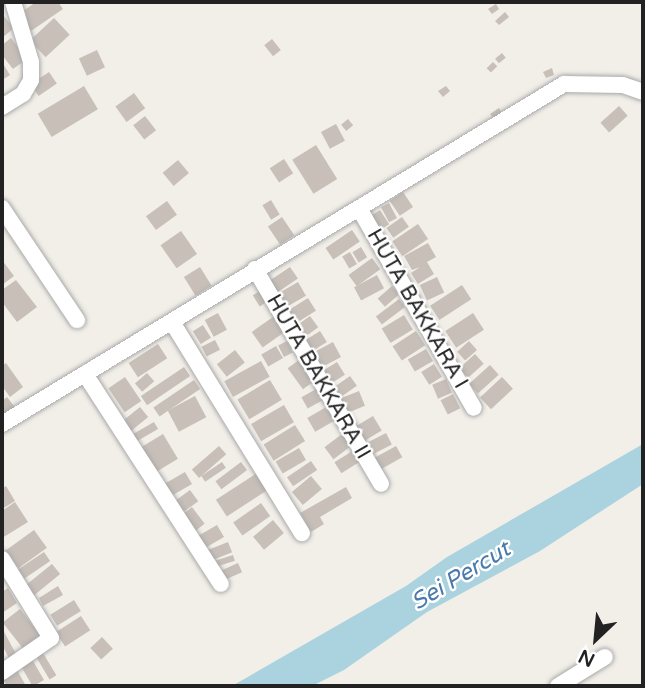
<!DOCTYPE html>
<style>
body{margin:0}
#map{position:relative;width:645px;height:688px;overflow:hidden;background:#f2efe9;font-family:"Varela Round",sans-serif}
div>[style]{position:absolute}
.water>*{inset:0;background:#aad3df}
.building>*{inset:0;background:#c7bfb8;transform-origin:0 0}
.roads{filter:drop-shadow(0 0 2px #a9a9a9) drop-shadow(0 0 2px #a9a9a9)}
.minor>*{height:16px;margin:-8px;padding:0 8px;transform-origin:8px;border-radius:8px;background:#fff}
span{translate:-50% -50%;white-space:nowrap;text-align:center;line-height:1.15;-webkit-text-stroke:5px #fff;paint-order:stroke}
.street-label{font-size:21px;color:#222}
.water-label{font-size:23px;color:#4a7aab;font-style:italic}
.frame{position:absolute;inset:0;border:4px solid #222;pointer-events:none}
.north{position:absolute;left:561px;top:604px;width:70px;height:70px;-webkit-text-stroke:5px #fff;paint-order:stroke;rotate:206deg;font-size:19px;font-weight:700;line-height:28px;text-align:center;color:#222}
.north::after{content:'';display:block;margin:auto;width:24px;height:32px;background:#222;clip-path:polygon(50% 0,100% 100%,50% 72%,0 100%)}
</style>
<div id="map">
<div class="water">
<div style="clip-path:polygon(643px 444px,643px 484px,540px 551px,427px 612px,344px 670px,312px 686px,232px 686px,406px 586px,447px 557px)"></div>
</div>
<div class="building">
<div style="clip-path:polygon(36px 2px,58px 2px,63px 9px,31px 31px,19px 14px)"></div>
<div style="clip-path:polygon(496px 4px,499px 9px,492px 14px,488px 9px)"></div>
<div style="clip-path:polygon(505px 12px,509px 17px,499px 25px,495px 21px)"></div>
<div style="clip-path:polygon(2px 14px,14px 28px,2px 38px)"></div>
<div style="left:54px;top:18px;width:23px;height:33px;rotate:47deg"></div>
<div style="clip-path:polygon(11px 38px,27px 59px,13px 69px,2px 55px,2px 45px)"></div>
<div style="left:272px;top:39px;width:14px;height:10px;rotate:51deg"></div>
<div style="left:97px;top:50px;width:19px;height:20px;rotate:65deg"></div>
<div style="left:502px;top:53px;width:6px;height:9px;rotate:51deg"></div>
<div style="clip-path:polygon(2px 62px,10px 75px,2px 80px)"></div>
<div style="left:493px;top:62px;width:6px;height:9px;rotate:45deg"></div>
<div style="clip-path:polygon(552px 68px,554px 75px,546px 78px,543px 72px)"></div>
<div style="left:49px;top:72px;width:14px;height:22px;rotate:56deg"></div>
<div style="left:84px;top:86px;width:27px;height:54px;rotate:59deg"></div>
<div style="clip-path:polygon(446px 86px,450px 91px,443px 97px,438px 91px)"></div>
<div style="left:134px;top:93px;width:19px;height:23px;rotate:54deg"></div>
<div style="left:619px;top:106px;width:13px;height:25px;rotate:48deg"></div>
<div style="clip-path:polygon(499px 108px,502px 113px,494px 119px,490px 114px)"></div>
<div style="left:145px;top:116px;width:18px;height:15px;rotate:52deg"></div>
<div style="left:348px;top:119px;width:8px;height:9px;rotate:50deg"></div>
<div style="left:336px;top:124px;width:19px;height:17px;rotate:62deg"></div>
<div style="left:316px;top:145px;width:40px;height:28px;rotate:58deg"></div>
<div style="left:284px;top:159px;width:17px;height:17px;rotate:57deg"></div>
<div style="left:178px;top:160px;width:17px;height:20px;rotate:50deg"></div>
<div style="left:403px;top:192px;width:18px;height:16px;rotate:56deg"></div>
<div style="left:271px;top:200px;width:17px;height:10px;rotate:59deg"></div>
<div style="left:167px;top:201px;width:17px;height:26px;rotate:54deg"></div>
<div style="left:389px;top:203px;width:17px;height:9px;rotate:62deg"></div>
<div style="left:380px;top:210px;width:17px;height:11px;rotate:57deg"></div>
<div style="left:282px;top:217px;width:22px;height:17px;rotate:56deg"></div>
<div style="left:402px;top:217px;width:12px;height:19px;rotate:55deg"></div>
<div style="left:418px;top:224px;width:18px;height:31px;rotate:56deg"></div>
<div style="left:352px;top:230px;width:14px;height:32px;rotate:56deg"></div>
<div style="left:181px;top:231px;width:28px;height:25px;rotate:55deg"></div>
<div style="clip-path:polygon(428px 243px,436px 257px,427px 262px,434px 274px,418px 284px,411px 273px,420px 267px,412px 270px,404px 256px)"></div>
<div style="left:361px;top:247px;width:12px;height:10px;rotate:59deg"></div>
<div style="left:350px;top:252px;width:14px;height:9px;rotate:60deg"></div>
<div style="left:372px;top:258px;width:14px;height:29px;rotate:54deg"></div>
<div style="clip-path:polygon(2px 260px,14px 276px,2px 285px)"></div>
<div style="left:200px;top:267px;width:22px;height:19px;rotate:58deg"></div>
<div style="left:290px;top:267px;width:14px;height:27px;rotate:56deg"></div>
<div style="left:377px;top:275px;width:15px;height:26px;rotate:62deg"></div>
<div style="left:437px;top:277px;width:17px;height:19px;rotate:65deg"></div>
<div style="clip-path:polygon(16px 280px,37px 307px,17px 322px,2px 302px,2px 290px)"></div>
<div style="left:298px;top:282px;width:16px;height:26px;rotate:60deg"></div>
<div style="left:462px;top:285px;width:17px;height:38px;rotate:57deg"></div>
<div style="left:392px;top:286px;width:11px;height:19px;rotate:49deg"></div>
<div style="left:263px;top:289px;width:13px;height:12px;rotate:58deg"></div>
<div style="left:308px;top:298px;width:15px;height:26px;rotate:58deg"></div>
<div style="left:399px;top:299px;width:10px;height:29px;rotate:53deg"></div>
<div style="left:218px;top:313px;width:19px;height:15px;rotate:62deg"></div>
<div style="left:473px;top:313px;width:20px;height:33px;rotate:57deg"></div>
<div style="left:404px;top:315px;width:17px;height:26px;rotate:59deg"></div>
<div style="left:310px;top:316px;width:14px;height:21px;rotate:54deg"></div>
<div style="left:273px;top:317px;width:19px;height:26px;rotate:55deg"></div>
<div style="left:203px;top:325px;width:15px;height:12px;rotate:58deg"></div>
<div style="left:320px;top:331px;width:13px;height:17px;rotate:58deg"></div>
<div style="left:416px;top:331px;width:17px;height:28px;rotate:57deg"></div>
<div style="left:215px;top:340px;width:11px;height:15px;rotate:63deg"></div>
<div style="left:287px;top:341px;width:13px;height:10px;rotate:63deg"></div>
<div style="left:469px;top:341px;width:12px;height:16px;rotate:48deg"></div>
<div style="left:333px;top:342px;width:17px;height:25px;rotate:62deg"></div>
<div style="left:158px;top:344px;width:17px;height:35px;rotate:57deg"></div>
<div style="left:276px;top:346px;width:14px;height:17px;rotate:60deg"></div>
<div style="left:426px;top:349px;width:14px;height:21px;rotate:60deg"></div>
<div style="left:235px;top:350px;width:16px;height:23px;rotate:52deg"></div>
<div style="left:475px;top:354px;width:13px;height:21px;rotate:48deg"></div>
<div style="left:299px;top:360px;width:26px;height:14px;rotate:54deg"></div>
<div style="left:261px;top:361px;width:18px;height:42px;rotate:61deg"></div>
<div style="left:337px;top:362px;width:15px;height:17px;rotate:58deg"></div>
<div style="clip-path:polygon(6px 363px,23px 387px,10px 397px,2px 386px,2px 366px)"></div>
<div style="left:434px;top:364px;width:15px;height:15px;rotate:58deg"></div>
<div style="left:490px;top:365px;width:13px;height:28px;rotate:48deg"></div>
<div style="left:184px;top:367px;width:11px;height:52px;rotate:56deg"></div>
<div style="left:147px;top:373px;width:11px;height:16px;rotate:49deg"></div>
<div style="left:350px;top:376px;width:12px;height:20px;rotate:55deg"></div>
<div style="left:125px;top:377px;width:29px;height:20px;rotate:56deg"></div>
<div style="left:502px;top:377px;width:16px;height:30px;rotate:47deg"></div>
<div style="left:446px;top:379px;width:15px;height:15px;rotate:67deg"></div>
<div style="left:194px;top:380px;width:11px;height:49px;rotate:56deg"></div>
<div style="left:270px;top:380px;width:23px;height:38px;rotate:59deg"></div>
<div style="left:318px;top:388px;width:13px;height:19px;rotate:61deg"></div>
<div style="left:359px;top:391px;width:16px;height:21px;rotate:68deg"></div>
<div style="left:453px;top:394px;width:16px;height:14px;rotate:63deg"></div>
<div style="left:195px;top:396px;width:24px;height:31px;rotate:62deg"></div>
<div style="clip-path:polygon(7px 397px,17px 410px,6px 418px,2px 412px,2px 401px)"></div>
<div style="left:284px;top:405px;width:20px;height:38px;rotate:60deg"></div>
<div style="left:328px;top:406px;width:16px;height:24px;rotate:60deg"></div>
<div style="left:140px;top:407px;width:13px;height:26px;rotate:51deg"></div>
<div style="left:373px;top:416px;width:17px;height:20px;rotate:59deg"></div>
<div style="left:154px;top:422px;width:8px;height:31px;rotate:60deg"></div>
<div style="left:295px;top:425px;width:19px;height:37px;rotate:58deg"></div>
<div style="left:386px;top:433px;width:13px;height:23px;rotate:63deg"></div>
<div style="left:163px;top:434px;width:29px;height:27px;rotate:59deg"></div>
<div style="left:342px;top:434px;width:15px;height:22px;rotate:53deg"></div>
<div style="left:219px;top:446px;width:11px;height:36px;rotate:49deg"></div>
<div style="left:396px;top:446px;width:13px;height:27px;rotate:61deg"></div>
<div style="left:299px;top:448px;width:14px;height:27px;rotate:60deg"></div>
<div style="left:354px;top:450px;width:13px;height:23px;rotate:58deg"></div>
<div style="left:311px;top:461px;width:11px;height:29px;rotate:56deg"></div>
<div style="left:222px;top:462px;width:7px;height:25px;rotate:56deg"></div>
<div style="left:241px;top:462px;width:10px;height:32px;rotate:53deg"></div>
<div style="left:185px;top:472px;width:14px;height:27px;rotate:60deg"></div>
<div style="left:257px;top:473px;width:20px;height:49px;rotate:57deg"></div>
<div style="left:311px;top:476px;width:17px;height:25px;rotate:50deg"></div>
<div style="clip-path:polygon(6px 486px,15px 501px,2px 509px,2px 489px)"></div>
<div style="clip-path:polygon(346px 487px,352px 498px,320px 517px,324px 524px,311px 532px,300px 513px)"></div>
<div style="left:190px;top:490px;width:14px;height:22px;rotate:54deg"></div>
<div style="clip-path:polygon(15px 502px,28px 522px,2px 538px,2px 511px)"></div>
<div style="left:261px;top:503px;width:16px;height:34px;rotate:55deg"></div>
<div style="left:192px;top:507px;width:21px;height:14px;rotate:53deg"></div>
<div style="left:273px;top:520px;width:17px;height:26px;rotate:50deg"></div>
<div style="left:217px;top:525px;width:14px;height:25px;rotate:60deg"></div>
<div style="left:34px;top:530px;width:22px;height:35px;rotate:54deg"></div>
<div style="left:228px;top:542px;width:11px;height:25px;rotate:68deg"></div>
<div style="left:44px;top:552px;width:11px;height:31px;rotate:56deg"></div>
<div style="left:233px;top:555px;width:6px;height:22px;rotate:72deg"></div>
<div style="left:238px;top:563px;width:10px;height:19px;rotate:66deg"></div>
<div style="left:52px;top:564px;width:13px;height:35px;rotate:51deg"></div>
<div style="clip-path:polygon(58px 586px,63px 595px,43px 606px,39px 598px)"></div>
<div style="clip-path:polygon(8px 588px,17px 603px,2px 613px,2px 592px)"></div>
<div style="left:74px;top:600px;width:13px;height:28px;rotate:58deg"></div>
<div style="left:20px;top:609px;width:34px;height:22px;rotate:52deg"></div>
<div style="left:81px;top:616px;width:17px;height:30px;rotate:57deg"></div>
<div style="clip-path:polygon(2px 628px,16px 654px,9px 658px,2px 645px)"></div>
<div style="left:102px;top:637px;width:16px;height:16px;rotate:47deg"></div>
<div style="left:43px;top:653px;width:26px;height:8px;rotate:59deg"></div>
<div style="left:33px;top:661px;width:22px;height:13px;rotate:60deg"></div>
<div style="clip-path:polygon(17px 670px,26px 686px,7px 686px,2px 678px)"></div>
</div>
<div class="roads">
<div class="minor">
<div style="left:2px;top:107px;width:25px;rotate:-32deg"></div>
<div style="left:23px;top:94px;width:16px;rotate:-60deg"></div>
<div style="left:31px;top:80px;width:18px;rotate:-90deg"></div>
<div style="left:31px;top:62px;width:63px;rotate:-106.7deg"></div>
<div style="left:2px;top:208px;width:135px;rotate:56.2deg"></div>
<div style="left:360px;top:210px;width:228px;rotate:60.1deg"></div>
<div style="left:255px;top:269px;width:249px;rotate:59.6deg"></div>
<div style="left:172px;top:322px;width:248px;rotate:58.4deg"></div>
<div style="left:85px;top:374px;width:250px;rotate:57.1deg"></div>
<div style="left:2px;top:424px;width:657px;rotate:-31.17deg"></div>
<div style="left:564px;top:84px;width:59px;rotate:1deg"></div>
<div style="left:623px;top:85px;width:21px;rotate:19deg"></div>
<div style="left:2px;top:559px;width:93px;rotate:58.2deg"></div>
<div style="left:51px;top:638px;width:60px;rotate:145.2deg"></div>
<div style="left:558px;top:686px;width:55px;rotate:-31.7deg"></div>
</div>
</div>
<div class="street-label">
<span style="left:417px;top:309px;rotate:60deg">HUTA BAKKARA I</span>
<span style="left:318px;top:377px;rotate:60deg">HUTA BAKKARA II</span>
</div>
<div class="water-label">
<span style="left:461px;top:576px;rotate:-31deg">Sei Percut</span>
</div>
<div class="frame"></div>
<div class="north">N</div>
</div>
